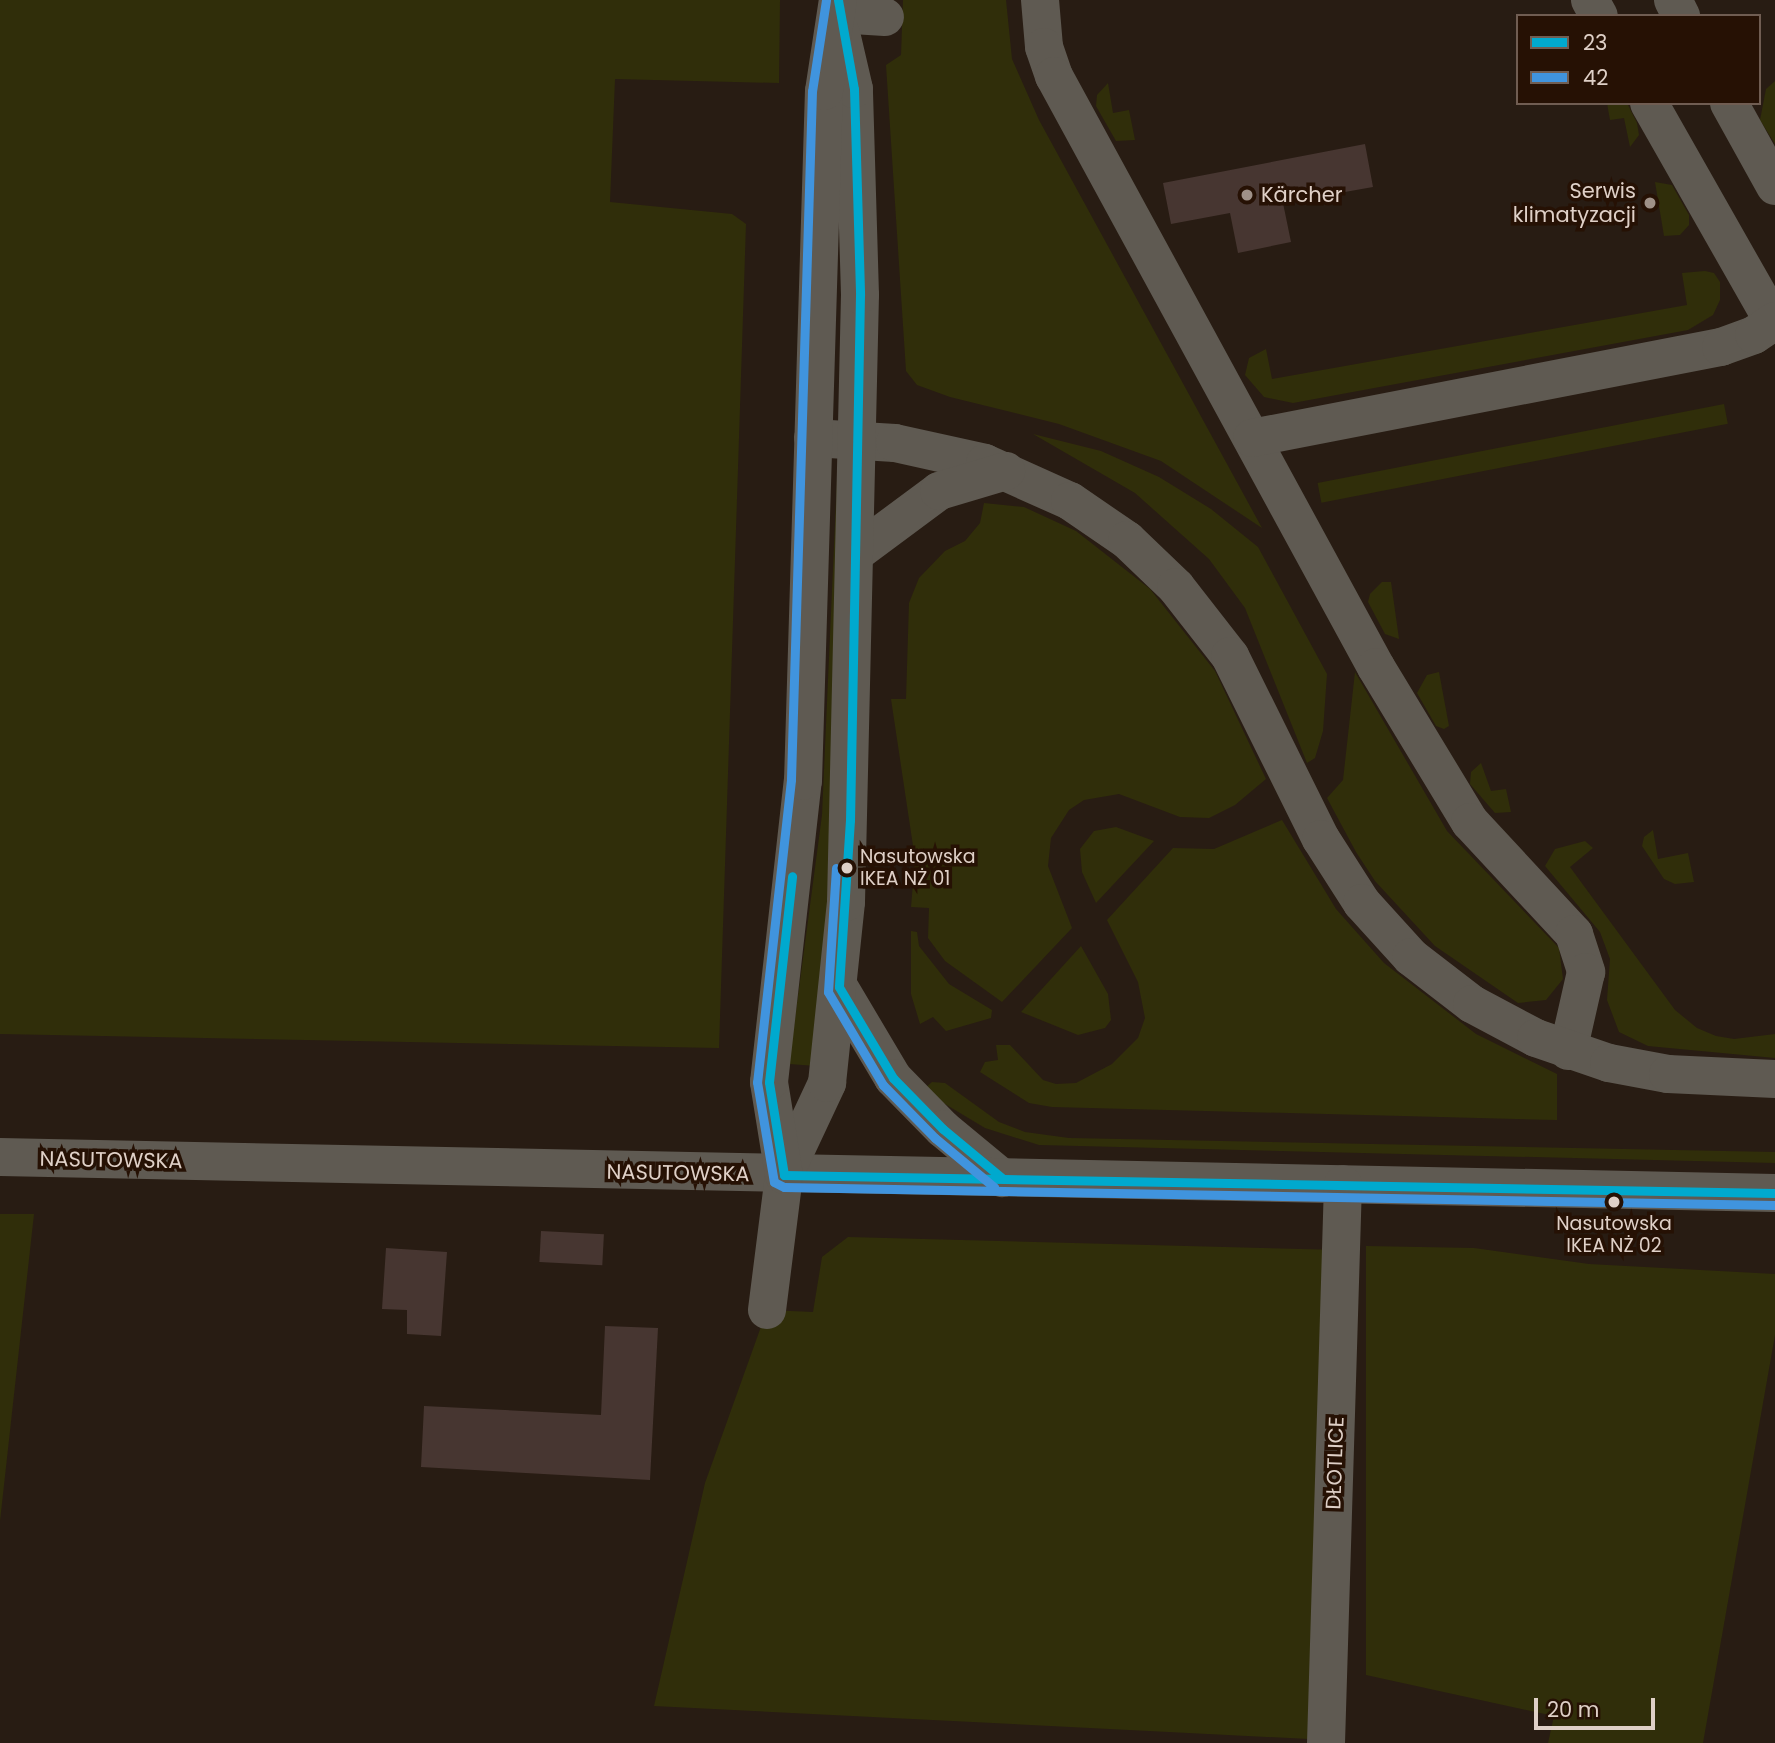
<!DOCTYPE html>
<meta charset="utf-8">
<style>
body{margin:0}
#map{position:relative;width:1775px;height:1743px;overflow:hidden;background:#281c13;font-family:Poppins,sans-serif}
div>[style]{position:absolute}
.green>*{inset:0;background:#302e0a;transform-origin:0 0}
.building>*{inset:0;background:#473631;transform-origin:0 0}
.minor>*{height:38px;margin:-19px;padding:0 19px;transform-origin:19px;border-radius:19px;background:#5f5a52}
.bus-1>*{height:9px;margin:-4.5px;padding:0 4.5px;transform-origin:4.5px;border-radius:4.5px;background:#00a9ce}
.bus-2>*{height:9px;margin:-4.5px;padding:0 4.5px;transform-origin:4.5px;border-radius:4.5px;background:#4094de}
.dots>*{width:19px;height:19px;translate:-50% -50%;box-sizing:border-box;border:4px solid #261104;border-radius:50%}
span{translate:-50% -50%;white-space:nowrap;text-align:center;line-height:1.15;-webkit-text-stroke:7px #261104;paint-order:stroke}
.bus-label{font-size:19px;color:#dfd0c7}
.left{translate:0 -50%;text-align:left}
.poi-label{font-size:21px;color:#dfd0c7}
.right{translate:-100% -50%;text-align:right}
.street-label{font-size:21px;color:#dfd0c7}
.legend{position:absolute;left:1516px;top:14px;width:245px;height:91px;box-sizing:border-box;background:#261104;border:2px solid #705d52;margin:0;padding:9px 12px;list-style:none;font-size:21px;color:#dfd0c7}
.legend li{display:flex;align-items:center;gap:14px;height:35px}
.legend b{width:35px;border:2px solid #705d52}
.scale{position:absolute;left:1534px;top:1698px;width:121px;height:32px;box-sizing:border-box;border:4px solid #dfd0c7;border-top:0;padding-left:9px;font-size:21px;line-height:24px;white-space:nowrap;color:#dfd0c7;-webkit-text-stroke:5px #261104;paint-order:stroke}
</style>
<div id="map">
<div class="green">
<div style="clip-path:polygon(0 0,780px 0,779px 83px,615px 79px,610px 202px,732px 214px,746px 224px,719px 1048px,0 1034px)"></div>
<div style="clip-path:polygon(903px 0,1006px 0,1012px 59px,1039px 120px,1262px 528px,1161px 461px,1059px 424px,950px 397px,917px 385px,906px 371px,886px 65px,901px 55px)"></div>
<div style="clip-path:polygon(1775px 81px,1775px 144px,1760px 120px,1766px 89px)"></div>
<div style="clip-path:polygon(1108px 83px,1113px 113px,1129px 110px,1135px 140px,1116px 141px,1096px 106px,1097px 95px)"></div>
<div style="clip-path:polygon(1607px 103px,1627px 103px,1637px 123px,1639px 135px,1630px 147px,1624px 118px,1610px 120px)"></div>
<div style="clip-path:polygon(1655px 182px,1672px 185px,1689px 215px,1689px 225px,1680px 235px,1664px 236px)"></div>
<div style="clip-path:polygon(1705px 271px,1714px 273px,1720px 282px,1720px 300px,1713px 315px,1688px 330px,1293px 403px,1264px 397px,1245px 375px,1249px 358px,1266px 349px,1272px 379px,1687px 305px,1682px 273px)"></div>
<div style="left:1724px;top:404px;width:20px;height:414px;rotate:79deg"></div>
<div style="clip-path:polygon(1033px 434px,1101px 451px,1159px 477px,1211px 509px,1258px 547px,1327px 674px,1323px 731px,1315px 758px,1307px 763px,1245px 608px,1209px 559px,1135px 493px)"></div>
<div style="clip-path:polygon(837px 478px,834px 831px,816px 1066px,789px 1064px,822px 815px)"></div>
<div style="clip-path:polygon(984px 503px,1024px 507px,1076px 531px,1150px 589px,1215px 671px,1266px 779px,1235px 805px,1209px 818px,1180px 817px,1119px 794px,1084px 800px,1069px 810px,1051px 838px,1048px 866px,1072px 928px,1002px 1002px,945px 961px,928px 938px,929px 908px,911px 907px,915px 859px,891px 699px,906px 699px,909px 603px,919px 578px,945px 551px,965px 541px,980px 523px)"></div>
<div style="clip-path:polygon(1382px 582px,1391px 582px,1399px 639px,1385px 634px,1368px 602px,1370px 594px)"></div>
<div style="clip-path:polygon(1355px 672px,1447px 831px,1559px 948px,1563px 979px,1546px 1000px,1518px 1003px,1435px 946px,1375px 881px,1356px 852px,1327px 798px,1343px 780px)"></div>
<div style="clip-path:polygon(1439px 672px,1449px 726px,1444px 729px,1436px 726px,1417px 693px,1427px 675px)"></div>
<div style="clip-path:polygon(1481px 763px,1491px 791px,1506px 789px,1511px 812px,1495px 813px,1470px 784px,1471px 772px)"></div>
<div style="clip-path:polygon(1282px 820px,1336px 909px,1384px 963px,1476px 1034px,1557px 1074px,1557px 1120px,1052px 1107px,1029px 1103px,980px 1072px,985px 1062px,998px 1060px,996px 1045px,1010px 1045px,1043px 1080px,1056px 1084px,1076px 1083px,1112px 1064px,1138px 1038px,1145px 1018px,1138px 982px,1107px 920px,1173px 848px,1214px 849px)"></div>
<div style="clip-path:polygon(1116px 827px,1154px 841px,1096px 903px,1082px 872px,1080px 849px,1094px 831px)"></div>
<div style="clip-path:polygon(1653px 830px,1658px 859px,1688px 853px,1694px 882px,1675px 884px,1664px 879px,1642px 846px,1644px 837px)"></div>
<div style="clip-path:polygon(1585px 841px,1593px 848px,1570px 867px,1675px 1010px,1697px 1028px,1716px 1036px,1734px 1039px,1775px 1034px,1775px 1058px,1648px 1046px,1619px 1032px,1607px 1000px,1610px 959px,1600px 932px,1545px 866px,1555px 849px)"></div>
<div style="clip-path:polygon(911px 931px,917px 932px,919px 946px,949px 984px,992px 1010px,991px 1018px,946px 1031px,933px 1017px,920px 1024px,911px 994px)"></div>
<div style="clip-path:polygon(1081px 946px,1108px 994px,1111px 1020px,1105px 1028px,1078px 1035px,1021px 1012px)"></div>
<div style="clip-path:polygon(932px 1082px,945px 1083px,999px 1122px,1025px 1132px,1069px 1138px,1775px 1152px,1775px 1163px,1039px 1145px,985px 1128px,935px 1098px,925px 1088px)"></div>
<div style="clip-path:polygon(0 1214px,34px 1214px,0 1521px)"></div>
<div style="clip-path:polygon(848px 1237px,1341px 1250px,1309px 1739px,654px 1706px,705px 1483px,767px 1310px,813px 1312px,822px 1257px)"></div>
<div style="clip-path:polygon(1366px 1246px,1474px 1248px,1589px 1264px,1775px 1274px,1775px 1335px,1703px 1743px,1548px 1743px,1554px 1716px,1366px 1675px)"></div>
</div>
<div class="building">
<div style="clip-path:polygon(1365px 144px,1373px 187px,1283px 203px,1291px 242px,1238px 253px,1230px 213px,1171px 224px,1163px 183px)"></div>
<div style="left:541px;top:1231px;width:63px;height:31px;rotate:3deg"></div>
<div style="clip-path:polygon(386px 1248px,447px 1252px,441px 1336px,407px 1334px,407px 1310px,382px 1309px)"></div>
<div style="clip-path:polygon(605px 1326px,658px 1328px,650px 1480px,421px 1467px,424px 1406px,601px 1415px)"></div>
</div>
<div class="minor">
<div style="left:1040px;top:0;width:47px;rotate:85.1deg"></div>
<div style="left:1044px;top:47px;width:31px;rotate:71deg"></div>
<div style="left:1054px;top:76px;width:673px;rotate:61.42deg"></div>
<div style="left:1376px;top:667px;width:181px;rotate:58.8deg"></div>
<div style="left:1470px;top:822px;width:153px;rotate:47.1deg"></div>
<div style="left:1574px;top:934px;width:40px;rotate:72deg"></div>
<div style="left:1586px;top:972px;width:81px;rotate:102.8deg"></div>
<div style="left:1590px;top:0;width:18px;rotate:61deg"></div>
<div style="left:1673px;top:0;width:18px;rotate:63deg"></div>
<div style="left:837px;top:14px;width:48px;rotate:3.6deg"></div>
<div style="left:1649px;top:103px;width:255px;rotate:60.4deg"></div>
<div style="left:1729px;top:103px;width:95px;rotate:61deg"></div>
<div style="left:813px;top:438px;width:82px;rotate:3.5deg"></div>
<div style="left:895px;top:443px;width:92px;rotate:12.5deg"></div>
<div style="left:985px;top:463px;width:93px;rotate:24.1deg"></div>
<div style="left:1070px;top:501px;width:69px;rotate:34.4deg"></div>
<div style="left:1127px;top:540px;width:68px;rotate:43.8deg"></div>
<div style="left:1176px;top:587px;width:88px;rotate:52deg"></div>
<div style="left:1230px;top:656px;width:204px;rotate:63.6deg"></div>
<div style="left:1321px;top:839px;width:76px;rotate:57.4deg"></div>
<div style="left:1362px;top:903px;width:73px;rotate:47.8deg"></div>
<div style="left:1411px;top:957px;width:77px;rotate:37.6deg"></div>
<div style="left:1472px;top:1004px;width:72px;rotate:28deg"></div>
<div style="left:1536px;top:1038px;width:77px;rotate:18.9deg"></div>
<div style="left:1609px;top:1063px;width:60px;rotate:10.6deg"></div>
<div style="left:1668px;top:1074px;width:107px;rotate:2.7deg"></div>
<div style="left:1252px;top:438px;width:478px;rotate:-11deg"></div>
<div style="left:1721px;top:347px;width:35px;rotate:-20deg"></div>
<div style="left:1754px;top:335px;width:25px;rotate:-34deg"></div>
<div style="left:857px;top:552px;width:102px;rotate:-36.6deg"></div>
<div style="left:939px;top:491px;width:70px;rotate:-16.6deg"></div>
<div style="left:839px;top:987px;width:106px;rotate:59.3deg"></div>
<div style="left:893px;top:1078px;width:71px;rotate:45.6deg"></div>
<div style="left:943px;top:1129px;width:77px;rotate:39.7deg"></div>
<div style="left:0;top:1157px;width:1775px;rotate:1.16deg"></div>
<div style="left:784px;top:1175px;width:102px;rotate:-64.9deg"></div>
<div style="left:827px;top:1083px;width:182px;rotate:-84deg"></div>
<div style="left:846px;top:902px;width:607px;rotate:-88.68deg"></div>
<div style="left:860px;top:295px;width:206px;rotate:-91.7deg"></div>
<div style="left:854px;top:89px;width:57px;rotate:-103.1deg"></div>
<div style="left:767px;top:1310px;width:136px;rotate:-82.8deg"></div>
<div style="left:784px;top:1175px;width:94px;rotate:-99.2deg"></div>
<div style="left:769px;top:1082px;width:303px;rotate:-83.6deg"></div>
<div style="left:803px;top:781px;width:690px;rotate:-88.26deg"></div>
<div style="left:824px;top:91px;width:92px;rotate:-81.3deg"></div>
<div style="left:1326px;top:1743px;width:559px;rotate:-88.26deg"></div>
</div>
<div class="bus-1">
<div style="left:838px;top:0;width:90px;rotate:79.8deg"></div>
<div style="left:854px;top:89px;width:206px;rotate:88.3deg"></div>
<div style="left:860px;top:295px;width:525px;rotate:91.09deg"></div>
<div style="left:850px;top:820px;width:167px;rotate:93.8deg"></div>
<div style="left:839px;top:987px;width:106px;rotate:59.3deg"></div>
<div style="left:893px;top:1078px;width:71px;rotate:45.6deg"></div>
<div style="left:943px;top:1129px;width:77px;rotate:39.7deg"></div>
<div style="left:784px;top:1175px;width:94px;rotate:-99.2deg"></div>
<div style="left:769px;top:1082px;width:207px;rotate:-83.6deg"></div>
<div style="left:784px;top:1175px;width:991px;rotate:1.04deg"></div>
</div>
<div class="bus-2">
<div style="left:826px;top:0;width:92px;rotate:98.7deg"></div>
<div style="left:812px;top:91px;width:689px;rotate:91.75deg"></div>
<div style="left:791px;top:780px;width:304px;rotate:96.4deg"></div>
<div style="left:757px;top:1082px;width:101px;rotate:80.4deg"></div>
<div style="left:774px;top:1182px;width:11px;rotate:27deg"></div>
<div style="left:784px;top:1187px;width:991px;rotate:1.04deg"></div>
<div style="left:836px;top:868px;width:124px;rotate:93.7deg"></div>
<div style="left:828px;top:992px;width:108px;rotate:59.4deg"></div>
<div style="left:883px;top:1085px;width:74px;rotate:45.5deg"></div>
<div style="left:935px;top:1138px;width:77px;rotate:39.7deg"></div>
</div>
<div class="dots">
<div style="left:1247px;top:195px;background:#9f9188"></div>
<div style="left:1650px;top:203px;background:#9f9188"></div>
<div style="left:847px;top:868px;background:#dfd0c7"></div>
<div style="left:1614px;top:1202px;background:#dfd0c7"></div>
</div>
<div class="bus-label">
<span class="left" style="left:860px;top:868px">Nasutowska<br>IKEA NŻ 01</span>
<span style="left:1614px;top:1235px">Nasutowska<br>IKEA NŻ 02</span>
</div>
<div class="poi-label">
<span class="right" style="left:1636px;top:203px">Serwis<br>klimatyzacji</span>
<span class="left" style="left:1261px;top:195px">Kärcher</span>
</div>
<div class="street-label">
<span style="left:111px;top:1160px;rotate:1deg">NASUTOWSKA</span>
<span style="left:678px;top:1173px;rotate:1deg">NASUTOWSKA</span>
<span style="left:1335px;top:1463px;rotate:-88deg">DŁOTLICE</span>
</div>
<ul class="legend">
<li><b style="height:9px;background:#00a9ce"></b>23</li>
<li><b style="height:9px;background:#4094de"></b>42</li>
</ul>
<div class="scale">20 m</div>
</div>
